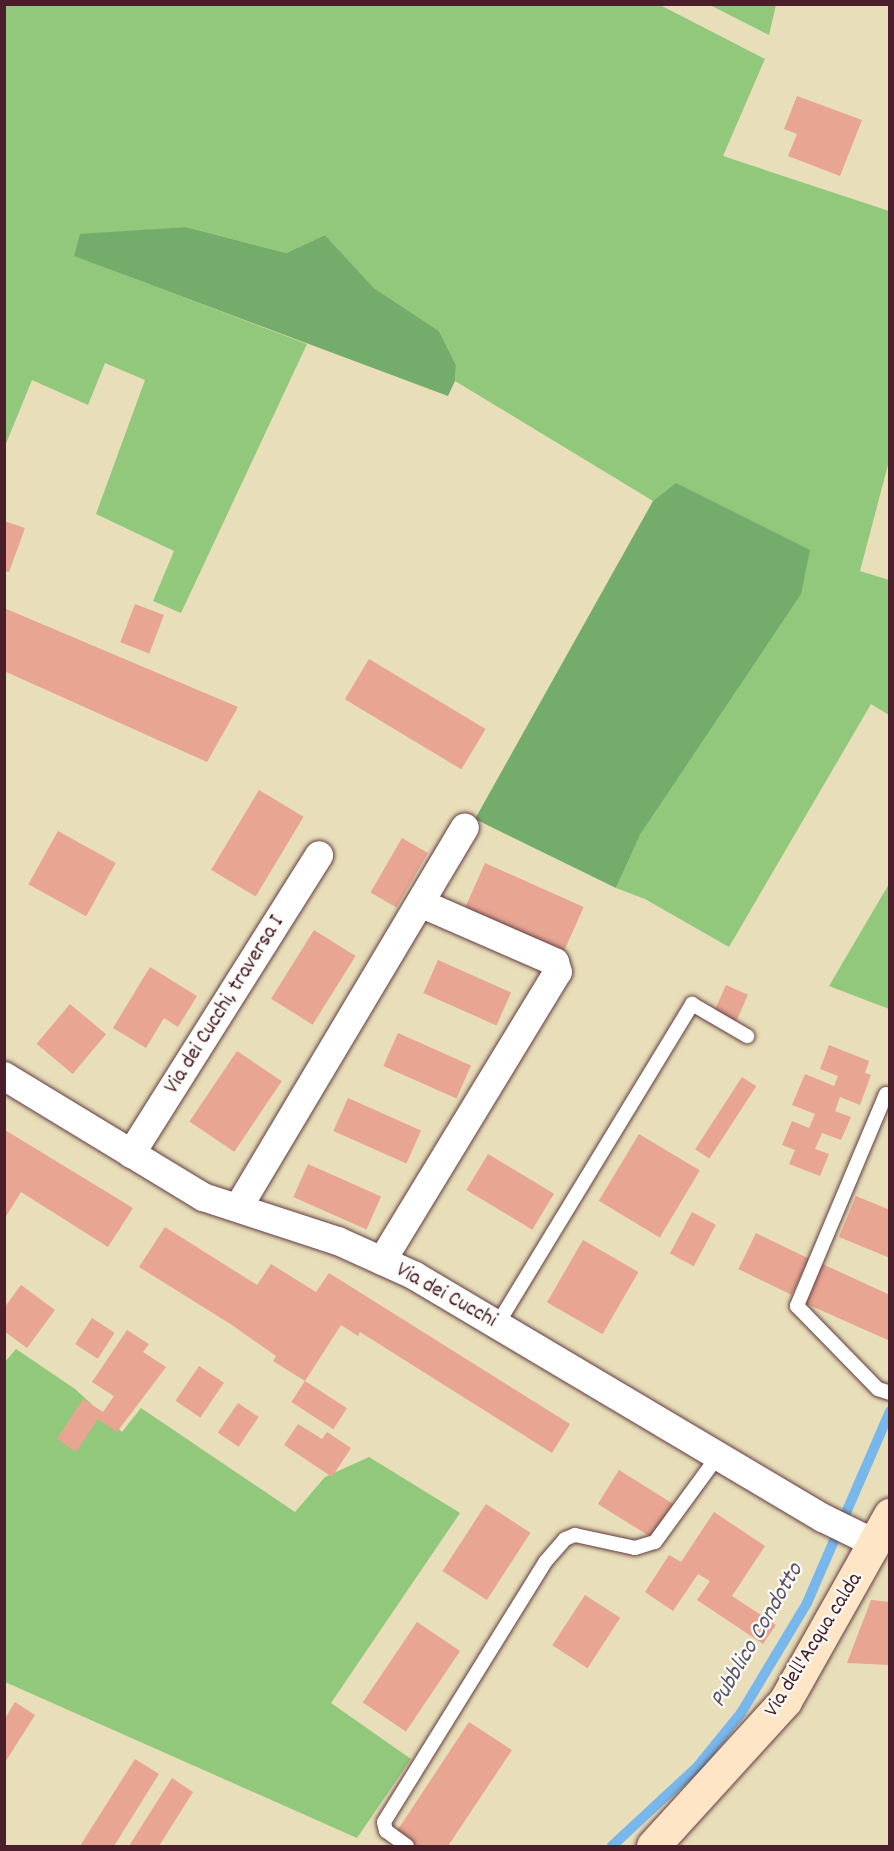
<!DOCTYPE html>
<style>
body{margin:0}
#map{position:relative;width:894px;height:1851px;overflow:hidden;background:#e8deb9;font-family:Dekko,sans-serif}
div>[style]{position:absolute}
.green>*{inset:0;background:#91c87b}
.forest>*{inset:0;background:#74ac6b}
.stream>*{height:10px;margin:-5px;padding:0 5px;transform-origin:5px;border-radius:5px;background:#77b7eb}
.building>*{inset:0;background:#e7a592;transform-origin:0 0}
.roads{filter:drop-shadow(0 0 2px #623c40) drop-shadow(0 0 2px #623c40)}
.lane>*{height:14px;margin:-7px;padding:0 7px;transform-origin:7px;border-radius:7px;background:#fff}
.street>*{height:28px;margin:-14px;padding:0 14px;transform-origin:14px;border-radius:14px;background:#fff}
.secondary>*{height:33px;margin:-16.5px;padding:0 16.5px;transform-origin:16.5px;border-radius:16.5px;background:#fde5c5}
span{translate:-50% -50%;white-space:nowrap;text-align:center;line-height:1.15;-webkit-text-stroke:4.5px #fdfcf7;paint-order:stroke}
.street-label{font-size:22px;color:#4a1f2b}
.water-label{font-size:24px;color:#5a546e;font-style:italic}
.frame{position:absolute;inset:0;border:6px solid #4a1f2b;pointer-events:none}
</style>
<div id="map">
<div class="green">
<div style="clip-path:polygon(5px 5px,660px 5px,765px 59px,723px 156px,889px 211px,889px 461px,860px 571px,889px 580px,889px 715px,871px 704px,729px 947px,645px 899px,616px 888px,641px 833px,676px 484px,653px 501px,455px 381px,456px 365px,439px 331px,374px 288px,325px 235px,286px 253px,186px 227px,80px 235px,75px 256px,307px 344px,181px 613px,153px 601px,174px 551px,96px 514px,145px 380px,105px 363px,88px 405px,32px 380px,5px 446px)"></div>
<div style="clip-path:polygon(710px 5px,776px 5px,769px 35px)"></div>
<div style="clip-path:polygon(889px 884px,889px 1009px,829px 986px)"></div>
<div style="clip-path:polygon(16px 1349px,75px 1389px,122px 1432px,141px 1408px,295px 1512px,325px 1477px,369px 1457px,460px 1513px,331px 1703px,411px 1759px,357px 1838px,5px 1682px,4px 1363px)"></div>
</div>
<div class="forest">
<div style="clip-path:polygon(186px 227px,286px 253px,325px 235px,374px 288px,439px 331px,456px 365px,455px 381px,448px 396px,74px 256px,80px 234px)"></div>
<div style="clip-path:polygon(676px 483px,810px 550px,801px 594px,641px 833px,616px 888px,475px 819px,653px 501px)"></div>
</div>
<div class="stream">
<div style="left:612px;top:1846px;width:117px;rotate:-42.9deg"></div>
<div style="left:698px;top:1766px;width:68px;rotate:-50.9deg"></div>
<div style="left:741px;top:1713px;width:128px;rotate:-59deg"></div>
<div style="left:807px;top:1603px;width:209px;rotate:-66.6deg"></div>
</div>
<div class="building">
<div style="clip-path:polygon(797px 96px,862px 120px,840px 176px,788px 156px,797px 134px,784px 129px)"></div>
<div style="clip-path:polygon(4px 521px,25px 528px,9px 572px,4px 571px)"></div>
<div style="left:135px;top:604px;width:31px;height:41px;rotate:21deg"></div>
<div style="clip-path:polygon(4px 608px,238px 707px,207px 762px,4px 671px)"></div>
<div style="left:369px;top:659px;width:136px;height:47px;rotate:31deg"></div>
<div style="left:259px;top:790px;width:52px;height:93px;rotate:31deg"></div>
<div style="left:58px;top:831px;width:66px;height:61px;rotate:29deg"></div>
<div style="left:402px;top:838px;width:30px;height:63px;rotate:30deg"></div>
<div style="left:485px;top:863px;width:108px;height:60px;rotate:24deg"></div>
<div style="left:314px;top:930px;width:49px;height:81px;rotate:32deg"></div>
<div style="left:438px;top:960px;width:80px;height:36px;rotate:24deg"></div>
<div style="clip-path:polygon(150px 967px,197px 996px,178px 1027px,164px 1018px,146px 1048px,113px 1028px)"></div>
<div style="left:726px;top:985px;width:24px;height:42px;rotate:24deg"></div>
<div style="left:70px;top:1004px;width:47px;height:52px;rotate:40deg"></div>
<div style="left:398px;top:1033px;width:80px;height:36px;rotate:24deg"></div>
<div style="clip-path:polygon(829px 1045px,869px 1061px,865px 1073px,871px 1075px,860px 1105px,840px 1097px,835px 1111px,851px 1117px,841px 1140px,822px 1133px,815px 1149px,829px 1154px,820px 1176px,789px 1164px,795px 1150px,782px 1145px,792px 1121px,809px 1128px,815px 1114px,792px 1105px,805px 1074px,834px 1086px,838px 1076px,820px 1069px)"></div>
<div style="left:237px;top:1051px;width:54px;height:85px;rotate:34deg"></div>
<div style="left:742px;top:1077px;width:17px;height:86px;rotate:33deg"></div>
<div style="left:348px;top:1098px;width:80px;height:36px;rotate:24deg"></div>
<div style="clip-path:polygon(5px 1130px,133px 1208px,108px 1247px,21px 1192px,5px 1218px)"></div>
<div style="left:639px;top:1134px;width:71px;height:78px;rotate:31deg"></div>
<div style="left:488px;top:1154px;width:77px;height:42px;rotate:31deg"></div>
<div style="left:308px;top:1164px;width:80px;height:36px;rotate:24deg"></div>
<div style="clip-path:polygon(856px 1196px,890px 1210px,890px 1258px,839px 1237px)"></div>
<div style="left:692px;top:1212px;width:27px;height:47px;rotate:28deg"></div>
<div style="clip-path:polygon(165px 1227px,257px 1285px,271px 1264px,316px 1292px,329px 1273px,570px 1424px,552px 1453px,360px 1332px,358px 1336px,341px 1325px,305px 1381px,273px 1361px,276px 1356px,232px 1325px,139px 1267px)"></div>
<div style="left:756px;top:1233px;width:59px;height:40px;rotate:26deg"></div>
<div style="left:583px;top:1240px;width:64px;height:72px;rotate:30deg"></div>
<div style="clip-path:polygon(816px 1261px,890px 1295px,890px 1341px,798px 1300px)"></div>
<div style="clip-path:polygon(21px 1285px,55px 1310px,27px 1348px,4px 1331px,4px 1308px)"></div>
<div style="left:92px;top:1318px;width:27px;height:31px;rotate:33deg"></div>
<div style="clip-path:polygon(127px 1330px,149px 1344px,143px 1352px,166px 1367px,117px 1432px,98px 1419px,76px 1452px,57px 1439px,83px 1399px,103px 1412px,114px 1396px,92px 1382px)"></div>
<div style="left:199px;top:1366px;width:30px;height:42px;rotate:34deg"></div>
<div style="left:305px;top:1381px;width:50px;height:25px;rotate:33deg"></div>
<div style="left:238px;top:1403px;width:25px;height:36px;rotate:34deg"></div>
<div style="clip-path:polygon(298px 1424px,322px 1439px,327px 1432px,351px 1448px,332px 1477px,284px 1445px)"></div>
<div style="left:619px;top:1470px;width:64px;height:40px;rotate:32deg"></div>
<div style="left:486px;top:1504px;width:53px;height:80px;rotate:33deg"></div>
<div style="clip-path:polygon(714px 1512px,765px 1546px,732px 1596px,776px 1625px,763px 1644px,697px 1600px,710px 1581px,698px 1574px,673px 1611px,645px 1592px,669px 1555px,681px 1562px)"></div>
<div style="left:585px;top:1595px;width:42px;height:60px;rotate:33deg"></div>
<div style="clip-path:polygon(871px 1600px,890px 1602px,890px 1665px,847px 1663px)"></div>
<div style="left:417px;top:1622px;width:52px;height:97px;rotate:34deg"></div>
<div style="clip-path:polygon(15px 1702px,35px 1715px,4px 1764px,4px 1720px)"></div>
<div style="clip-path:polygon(469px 1722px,512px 1750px,448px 1846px,414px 1846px,395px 1834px)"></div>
<div style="clip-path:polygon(135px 1759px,159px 1774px,114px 1846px,80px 1846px)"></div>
<div style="clip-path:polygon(172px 1778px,193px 1792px,159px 1846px,129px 1846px)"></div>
</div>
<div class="roads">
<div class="lane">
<div style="left:886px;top:1094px;width:230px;rotate:112.8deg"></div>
<div style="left:797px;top:1306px;width:116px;rotate:45.7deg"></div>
<div style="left:878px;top:1389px;width:13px;rotate:18deg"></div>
<div style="left:497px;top:1325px;width:376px;rotate:-58.7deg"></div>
<div style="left:692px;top:1004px;width:64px;rotate:30.2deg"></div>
<div style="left:407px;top:1846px;width:26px;rotate:-144deg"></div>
<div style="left:386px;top:1831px;width:9px;rotate:-103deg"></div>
<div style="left:384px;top:1822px;width:307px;rotate:-58.2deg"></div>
<div style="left:546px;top:1561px;width:29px;rotate:-49deg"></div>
<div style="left:565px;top:1539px;width:11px;rotate:-22deg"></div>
<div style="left:575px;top:1535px;width:61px;rotate:12.2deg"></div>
<div style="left:635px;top:1548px;width:21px;rotate:-17deg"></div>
<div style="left:655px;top:1542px;width:107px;rotate:-53.8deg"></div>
</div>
<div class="street">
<div style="left:4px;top:1076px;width:233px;rotate:31.3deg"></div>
<div style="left:203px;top:1197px;width:142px;rotate:18.1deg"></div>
<div style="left:338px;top:1241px;width:85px;rotate:24.4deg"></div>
<div style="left:415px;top:1276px;width:474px;rotate:30.7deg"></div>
<div style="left:823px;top:1518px;width:59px;rotate:26.1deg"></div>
<div style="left:131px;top:1154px;width:353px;rotate:-57.8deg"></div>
<div style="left:238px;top:1208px;width:443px;rotate:-59.2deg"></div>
<div style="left:382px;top:1261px;width:338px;rotate:-58.7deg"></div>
<div style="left:558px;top:972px;width:10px;rotate:-107deg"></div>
<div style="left:555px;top:962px;width:147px;rotate:-156.4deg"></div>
</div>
<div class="secondary">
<div style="left:653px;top:1846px;width:196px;rotate:-47.7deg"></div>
<div style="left:785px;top:1701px;width:214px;rotate:-60.6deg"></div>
</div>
</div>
<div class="street-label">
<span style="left:225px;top:1005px;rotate:-58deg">Via dei Cucchi, traversa I</span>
<span style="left:446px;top:1296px;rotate:29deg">Via dei Cucchi</span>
<span style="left:814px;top:1645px;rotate:-58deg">Via dell'Acqua calda</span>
</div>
<div class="water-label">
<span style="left:758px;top:1636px;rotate:-60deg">Pubblico Condotto</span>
</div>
<div class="frame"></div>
</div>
